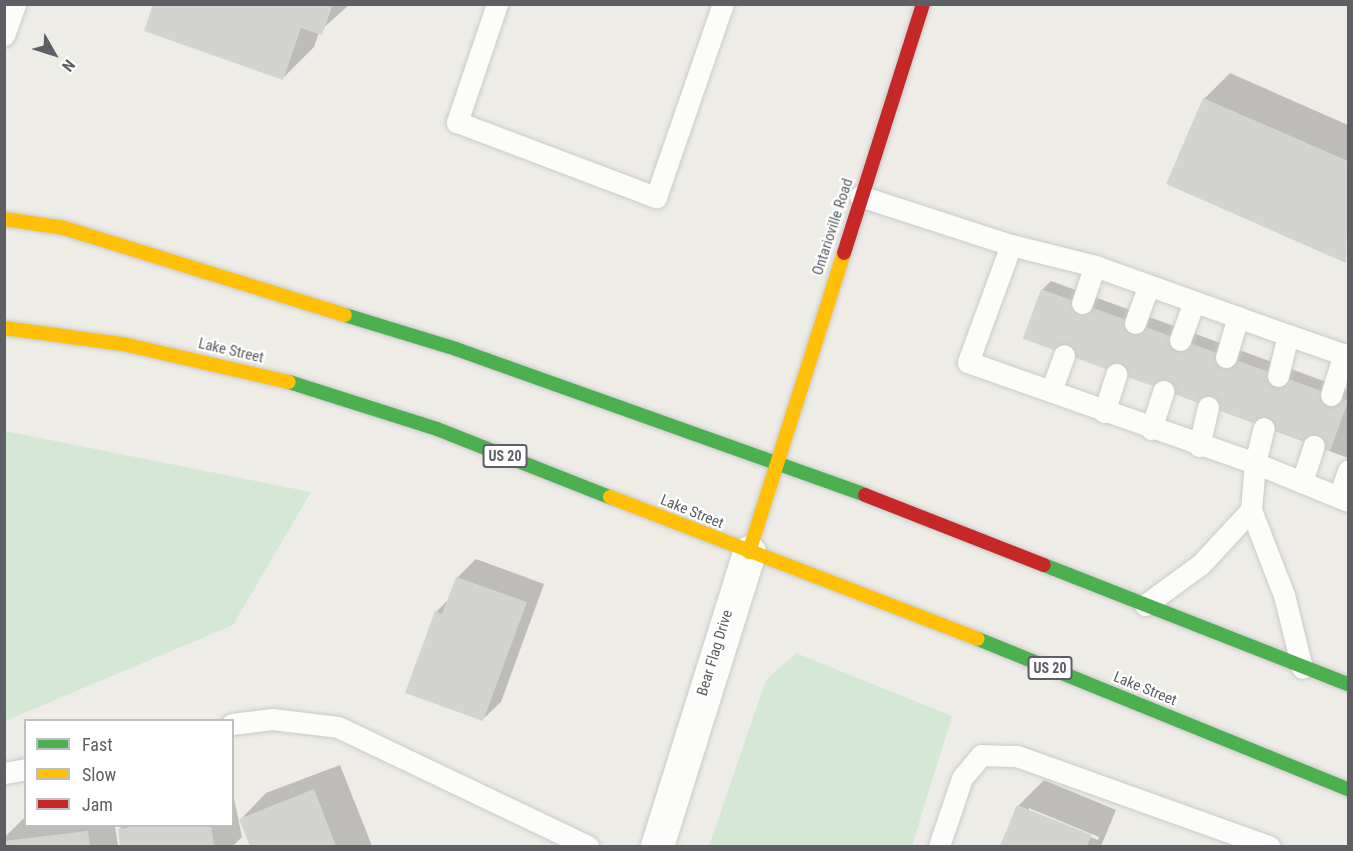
<!DOCTYPE html>
<style>
body{margin:0}
#map{position:relative;width:1353px;height:851px;overflow:hidden;background:#edece7;font-family:"Roboto Condensed",sans-serif}
div>[style]{position:absolute}
.green>*{inset:0;background:#d5e8d6}
.shadow>*{inset:0;background:#0003}
.building>*{inset:0;background:#d3d3d0;transform-origin:0 0}
.roads{filter:drop-shadow(0 0 2px #cacac9) drop-shadow(0 0 2px #cacac9)}
.lane>*{height:21px;margin:-10.5px;padding:0 10.5px;transform-origin:10.5px;border-radius:10.5px;background:#fcfcfb}
.street>*{height:33px;margin:-16.5px;padding:0 16.5px;transform-origin:16.5px;border-radius:16.5px;background:#fcfcfb}
.fast>*{height:14px;margin:-7px;padding:0 7px;transform-origin:7px;border-radius:7px;background:#4caf50}
.slow>*{height:14px;margin:-7px;padding:0 7px;transform-origin:7px;border-radius:7px;background:#ffc107}
.jam>*{height:14px;margin:-7px;padding:0 7px;transform-origin:7px;border-radius:7px;background:#c62828}
span{translate:-50% -50%;white-space:nowrap;text-align:center;line-height:1.15;-webkit-text-stroke:4.5px #fff;paint-order:stroke}
.shield-label span{padding:2px 4px;background:#fff;border:2px solid;border-radius:4px;-webkit-text-stroke-width:0}
.shield-label{font-size:14px;color:#5d5f65;font-weight:700}
.street-label{font-size:15px;color:#5d5f65}
.frame{position:absolute;inset:0;border:6px solid #5d5f65;pointer-events:none}
.legend{position:absolute;left:24px;top:719px;width:210px;height:108px;box-sizing:border-box;background:#fff;border:2px solid #bebfc1;margin:0;padding:8px 10px;list-style:none;font-size:18px;color:#5d5f65}
.legend li{display:flex;align-items:center;gap:12px;height:30px}
.legend b{width:30px;border:2px solid #bebfc1}
.north{position:absolute;left:24px;top:24px;width:60px;height:60px;-webkit-text-stroke:4px #fff;paint-order:stroke;rotate:129deg;font-size:16px;font-weight:700;line-height:24px;text-align:center;color:#5d5f65}
.north::after{content:'';display:block;margin:auto;width:21px;height:27px;background:#5d5f65;clip-path:polygon(50% 0,100% 100%,50% 72%,0 100%)}
</style>
<div id="map">
<div class="green">
<div style="clip-path:polygon(5px 431px,311px 492px,233px 625px,5px 721px)"></div>
<div style="clip-path:polygon(796px 653px,952px 716px,912px 846px,709px 846px,766px 680px)"></div>
</div>
<div class="shadow">
<div style="clip-path:polygon(155px 4px,350px 4px,319px 32px,314px 47px,283px 78px)"></div>
<div style="clip-path:polygon(1230px 73px,1348px 125px,1346px 261px,1168px 183px,1204px 99px)"></div>
<div style="clip-path:polygon(1051px 281px,1348px 390px,1348px 458px,1024px 338px,1042px 290px)"></div>
<div style="clip-path:polygon(476px 559px,544px 584px,501px 702px,482px 720px,436px 612px,449px 599px,458px 577px)"></div>
<div style="clip-path:polygon(340px 765px,372px 846px,252px 846px,241px 819px,266px 793px)"></div>
<div style="clip-path:polygon(evenodd,1044px 780px,1116px 810px,1101px 846px,1001px 846px,1018px 806px,1044px 780px,1029px 808px,1099px 837px,1098px 840px,1029px 812px,1029px 808px)"></div>
<div style="clip-path:polygon(232px 789px,242px 837px,233px 846px,122px 846px,119px 829px,123px 826px,232px 826px)"></div>
<div style="clip-path:polygon(25px 817px,26px 826px,115px 826px,118px 846px,4px 846px,4px 838px)"></div>
</div>
<div class="building">
<div style="clip-path:polygon(153px 4px,333px 4px,322px 35px,301px 28px,283px 80px,144px 31px)"></div>
<div style="clip-path:polygon(1203px 98px,1348px 161px,1346px 263px,1166px 184px)"></div>
<div style="left:1041px;top:289px;width:327px;height:53px;rotate:20deg"></div>
<div style="clip-path:polygon(456px 577px,527px 602px,483px 721px,405px 693px,435px 611px,442px 614px)"></div>
<div style="clip-path:polygon(314px 789px,336px 846px,250px 846px,239px 819px)"></div>
<div style="clip-path:polygon(1017px 805px,1092px 835px,1087px 846px,1000px 846px)"></div>
<div style="clip-path:polygon(137px 826px,211px 826px,214px 846px,120px 846px,118px 829px)"></div>
<div style="clip-path:polygon(88px 831px,90px 846px,4px 846px,4px 841px)"></div>
</div>
<div class="roads">
<div class="lane">
<div style="left:497px;top:4px;width:125px;rotate:108.7deg"></div>
<div style="left:457px;top:122px;width:213px;rotate:20.7deg"></div>
<div style="left:656px;top:197px;width:204px;rotate:-70.9deg"></div>
<div style="left:4px;top:35px;width:33px;rotate:-70deg"></div>
<div style="left:860px;top:196px;width:159px;rotate:18deg"></div>
<div style="left:1011px;top:245px;width:87px;rotate:14deg"></div>
<div style="left:1095px;top:266px;width:205px;rotate:19.7deg"></div>
<div style="left:1288px;top:335px;width:42px;rotate:103.7deg"></div>
<div style="left:1011px;top:245px;width:125px;rotate:110.2deg"></div>
<div style="left:968px;top:362px;width:304px;rotate:19.4deg"></div>
<div style="left:1255px;top:463px;width:100px;rotate:22.2deg"></div>
<div style="left:1082px;top:303px;width:39px;rotate:-71deg"></div>
<div style="left:1135px;top:323px;width:38px;rotate:-70deg"></div>
<div style="left:1288px;top:335px;width:64px;rotate:19.3deg"></div>
<div style="left:1180px;top:340px;width:40px;rotate:-69.8deg"></div>
<div style="left:1226px;top:357px;width:42px;rotate:-73.3deg"></div>
<div style="left:1051px;top:391px;width:38px;rotate:-70deg"></div>
<div style="left:1331px;top:395px;width:43px;rotate:-72.4deg"></div>
<div style="left:1104px;top:412px;width:40px;rotate:-72deg"></div>
<div style="left:1151px;top:429px;width:40px;rotate:-72deg"></div>
<div style="left:1199px;top:446px;width:40px;rotate:-77deg"></div>
<div style="left:1302px;top:482px;width:38px;rotate:-72deg"></div>
<div style="left:1339px;top:497px;width:28px;rotate:-71deg"></div>
<div style="left:1251px;top:510px;width:47px;rotate:-85.1deg"></div>
<div style="left:1255px;top:463px;width:36px;rotate:-76deg"></div>
<div style="left:1145px;top:605px;width:69px;rotate:-36.2deg"></div>
<div style="left:1201px;top:564px;width:74px;rotate:-47.2deg"></div>
<div style="left:1251px;top:510px;width:91px;rotate:68.8deg"></div>
<div style="left:1284px;top:595px;width:75px;rotate:76.1deg"></div>
<div style="left:232px;top:724px;width:40px;rotate:-7.1deg"></div>
<div style="left:272px;top:719px;width:66px;rotate:6.9deg"></div>
<div style="left:338px;top:727px;width:277px;rotate:25.5deg"></div>
<div style="left:4px;top:773px;width:22px;rotate:-10deg"></div>
<div style="left:939px;top:846px;width:72px;rotate:-71.3deg"></div>
<div style="left:962px;top:778px;width:30px;rotate:-50deg"></div>
<div style="left:981px;top:755px;width:36px;rotate:2deg"></div>
<div style="left:1017px;top:756px;width:268px;rotate:19.7deg"></div>
</div>
<div class="street">
<div style="left:657px;top:846px;width:308px;rotate:-72.6deg"></div>
</div>
<div class="fast">
<div style="left:345px;top:315px;width:116px;rotate:17deg"></div>
<div style="left:456px;top:349px;width:434px;rotate:19.6deg"></div>
<div style="left:289px;top:382px;width:155px;rotate:17.6deg"></div>
<div style="left:437px;top:429px;width:186px;rotate:21.5deg"></div>
<div style="left:1044px;top:565px;width:326px;rotate:21.4deg"></div>
<div style="left:978px;top:639px;width:399px;rotate:22.1deg"></div>
</div>
<div class="slow">
<div style="left:4px;top:219px;width:61px;rotate:8.5deg"></div>
<div style="left:64px;top:228px;width:294px;rotate:17.2deg"></div>
<div style="left:4px;top:328px;width:120px;rotate:7.7deg"></div>
<div style="left:123px;top:344px;width:170px;rotate:12.9deg"></div>
<div style="left:610px;top:497px;width:394px;rotate:21.1deg"></div>
<div style="left:749px;top:552px;width:314px;rotate:-72.4deg"></div>
</div>
<div class="jam">
<div style="left:844px;top:253px;width:261px;rotate:-72.4deg"></div>
<div style="left:865px;top:495px;width:192px;rotate:21.4deg"></div>
</div>
</div>
<div class="shield-label">
<span style="left:505px;top:456px">US 20</span>
<span style="left:1050px;top:668px">US 20</span>
</div>
<div class="street-label">
<span style="left:833px;top:227px;rotate:-72deg">Ontarioville Road</span>
<span style="left:231px;top:351px;rotate:13deg">Lake Street</span>
<span style="left:692px;top:512px;rotate:22deg">Lake Street</span>
<span style="left:715px;top:653px;rotate:-73deg">Bear Flag Drive</span>
<span style="left:1145px;top:689px;rotate:22deg">Lake Street</span>
</div>
<div class="frame"></div>
<ul class="legend">
<li><b style="height:8px;background:#4caf50"></b>Fast</li>
<li><b style="height:8px;background:#ffc107"></b>Slow</li>
<li><b style="height:8px;background:#c62828"></b>Jam</li>
</ul>
<div class="north">N</div>
</div>
